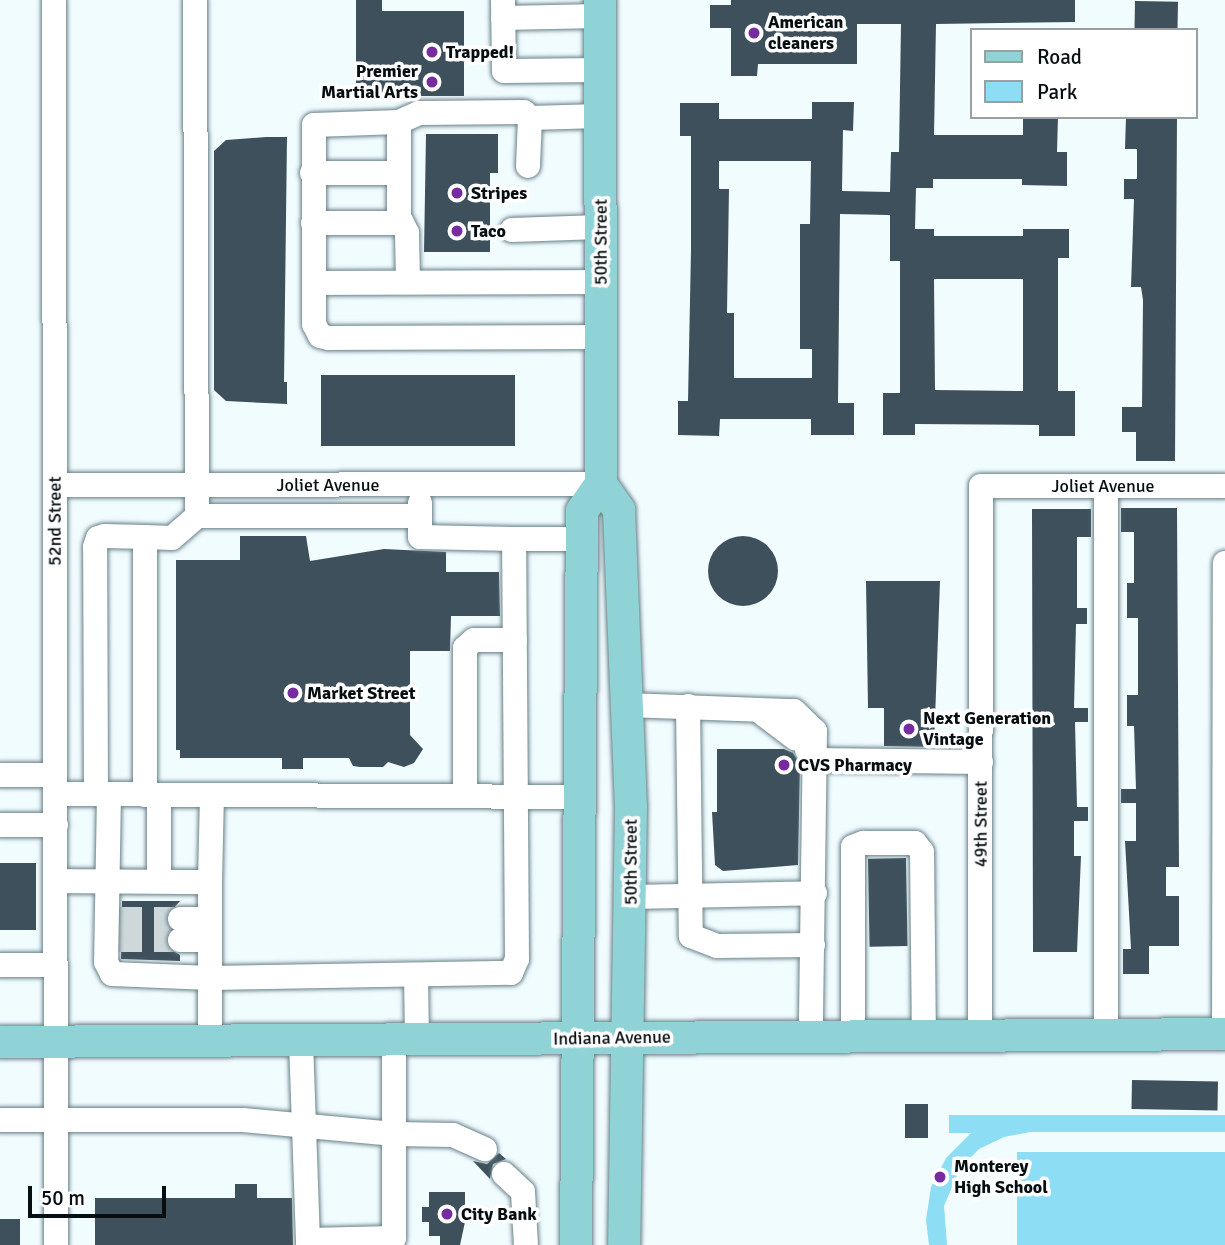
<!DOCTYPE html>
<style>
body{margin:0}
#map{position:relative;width:1225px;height:1245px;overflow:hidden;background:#f1fcff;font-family:Signika,sans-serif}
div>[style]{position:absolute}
.green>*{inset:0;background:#8ddef5;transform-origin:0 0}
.building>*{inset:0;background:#3e505c;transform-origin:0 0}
.round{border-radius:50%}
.minor-tunnel>*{height:24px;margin-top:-12px;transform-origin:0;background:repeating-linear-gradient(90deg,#ced8db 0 24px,transparent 0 36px)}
.roads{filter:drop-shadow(0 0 2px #688188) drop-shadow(0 0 2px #688188)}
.minor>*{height:24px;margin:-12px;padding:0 12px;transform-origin:12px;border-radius:12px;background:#fff}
.major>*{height:32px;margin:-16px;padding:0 16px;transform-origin:16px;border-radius:16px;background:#90d3d6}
.dots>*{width:19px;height:19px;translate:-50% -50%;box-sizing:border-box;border:4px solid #fff;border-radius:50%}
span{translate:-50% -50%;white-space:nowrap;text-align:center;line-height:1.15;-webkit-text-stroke:7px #fff;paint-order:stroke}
.poi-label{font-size:18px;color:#060e11;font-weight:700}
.left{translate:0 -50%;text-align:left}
.right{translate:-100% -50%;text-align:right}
.street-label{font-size:18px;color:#060e11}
.legend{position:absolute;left:970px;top:28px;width:228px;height:91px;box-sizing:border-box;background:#fff;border:2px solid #9b9fa0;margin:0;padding:9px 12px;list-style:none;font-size:21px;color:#060e11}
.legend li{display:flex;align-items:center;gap:14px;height:35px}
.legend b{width:35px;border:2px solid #9b9fa0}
.scale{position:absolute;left:28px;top:1186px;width:138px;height:32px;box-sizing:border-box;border:4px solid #060e11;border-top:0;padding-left:9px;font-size:21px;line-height:24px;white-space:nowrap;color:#060e11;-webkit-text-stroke:5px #fff;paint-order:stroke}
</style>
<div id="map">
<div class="green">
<div style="clip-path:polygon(949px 1115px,1225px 1115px,1225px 1132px,1030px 1132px,1004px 1137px,979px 1149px,960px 1168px,944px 1206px,947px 1245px,929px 1245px,926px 1220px,931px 1187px,946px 1158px,971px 1133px,949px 1133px)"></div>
<div style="left:1225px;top:1152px;width:93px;height:208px;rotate:90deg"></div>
</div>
<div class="building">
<div style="clip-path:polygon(356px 0,382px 0,382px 11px,464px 11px,464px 96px,356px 96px)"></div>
<div style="clip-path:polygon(evenodd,731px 0,1075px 0,1075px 22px,936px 24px,934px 135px,1023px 135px,1023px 117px,1058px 117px,1057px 152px,1067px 152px,1067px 186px,1022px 185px,1022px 179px,933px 179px,933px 188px,916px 188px,915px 229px,934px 229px,934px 236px,1023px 236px,1023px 229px,1069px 229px,1069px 258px,1058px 258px,1058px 391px,1075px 391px,1075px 436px,1039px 436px,1039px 425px,915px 424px,915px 435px,883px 435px,883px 393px,900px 393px,900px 261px,890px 261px,890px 215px,840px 214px,838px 403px,854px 403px,854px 435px,811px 435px,811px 419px,720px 419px,719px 436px,678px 435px,678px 401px,688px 401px,691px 250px,691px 136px,680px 136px,680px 103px,719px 103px,719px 119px,812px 119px,812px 102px,854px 102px,853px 131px,843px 130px,842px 191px,890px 192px,891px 152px,899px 152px,901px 24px,857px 24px,857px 64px,758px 64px,757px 76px,731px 76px,731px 28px,710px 28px,710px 5px,731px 5px,731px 0,719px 161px,811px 161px,810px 224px,800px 224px,800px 349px,812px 349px,812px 378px,734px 378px,734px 313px,727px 313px,729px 189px,719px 189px,719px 161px,731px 0,934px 279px,1023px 279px,1023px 391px,935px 390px,934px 279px)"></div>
<div style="left:1135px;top:1px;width:43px;height:29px;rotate:1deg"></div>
<div style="clip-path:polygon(1126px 117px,1177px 117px,1175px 461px,1136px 461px,1136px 432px,1122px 432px,1122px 407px,1142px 407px,1143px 300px,1141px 287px,1131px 287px,1134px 199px,1124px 199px,1124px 179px,1137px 179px,1137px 149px,1125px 149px)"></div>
<div style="clip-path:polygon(426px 134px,498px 134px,498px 173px,490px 173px,490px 252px,424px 252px)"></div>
<div style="clip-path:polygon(266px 137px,287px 137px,284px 382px,287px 382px,287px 404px,226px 401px,214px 390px,214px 151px,226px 140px)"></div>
<div style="left:321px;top:375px;width:194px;height:71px"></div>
<div style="clip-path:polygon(1121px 508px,1177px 508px,1179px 867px,1166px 867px,1166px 896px,1179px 896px,1179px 946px,1149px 946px,1149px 974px,1123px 974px,1123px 949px,1131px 949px,1125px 841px,1136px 841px,1136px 803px,1121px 803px,1121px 789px,1136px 789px,1134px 726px,1127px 726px,1127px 695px,1138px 695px,1138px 618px,1127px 618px,1127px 583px,1134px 583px,1134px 532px,1121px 532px)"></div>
<div style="clip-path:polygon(1032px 509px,1091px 509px,1091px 537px,1077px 537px,1077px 608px,1087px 608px,1087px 624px,1076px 624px,1074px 708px,1088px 708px,1088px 722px,1075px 722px,1077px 807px,1088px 807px,1088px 821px,1074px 821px,1074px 856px,1081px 856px,1077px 952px,1033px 952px)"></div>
<div style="clip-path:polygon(240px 536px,306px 536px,310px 561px,384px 549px,446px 552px,446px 572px,499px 572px,500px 616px,451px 616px,450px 651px,410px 651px,410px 735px,423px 749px,414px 763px,404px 767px,388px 762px,383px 767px,360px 767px,353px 766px,349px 758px,303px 758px,303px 769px,282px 769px,282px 758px,180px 758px,180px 750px,176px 750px,176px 560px,240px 560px)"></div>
<div class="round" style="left:708px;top:536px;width:70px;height:70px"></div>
<div style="clip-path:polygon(866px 581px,940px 581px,934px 747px,884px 746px,884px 708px,868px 708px)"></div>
<div style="clip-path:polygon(717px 749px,784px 749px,793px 753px,800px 764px,798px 865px,723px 871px,715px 865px,712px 812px,717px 812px)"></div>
<div style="left:906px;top:858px;width:88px;height:38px;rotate:89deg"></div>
<div style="left:0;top:863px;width:36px;height:67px"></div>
<div style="clip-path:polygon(122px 901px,180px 901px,165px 918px,170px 929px,167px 947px,180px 955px,180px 961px,121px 959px)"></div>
<div style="left:1132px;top:1080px;width:86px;height:29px;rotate:1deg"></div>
<div style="left:905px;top:1104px;width:23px;height:34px"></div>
<div style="clip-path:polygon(499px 1153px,506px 1159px,493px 1164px,490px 1179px,473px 1161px,487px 1164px)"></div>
<div style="clip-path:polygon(235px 1184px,257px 1184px,257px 1198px,292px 1198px,293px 1245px,95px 1245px,95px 1198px,235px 1198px)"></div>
<div style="clip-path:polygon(429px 1192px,465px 1192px,465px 1207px,472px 1207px,472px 1222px,465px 1222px,460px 1245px,440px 1245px,440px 1236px,429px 1236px,429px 1222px,422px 1222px,422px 1207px,429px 1207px)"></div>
<div style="left:0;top:1219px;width:20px;height:26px"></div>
</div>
<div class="minor-tunnel">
<div style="left:118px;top:919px;width:62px"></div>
<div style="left:118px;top:940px;width:62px"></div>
</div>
<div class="roads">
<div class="minor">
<div style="left:54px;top:0;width:1245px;rotate:89.91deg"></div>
<div style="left:195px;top:0;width:516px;rotate:89.78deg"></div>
<div style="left:197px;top:516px;width:223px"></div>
<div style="left:503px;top:0;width:71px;rotate:89.2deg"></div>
<div style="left:504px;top:71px;width:96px;rotate:-0.6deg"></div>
<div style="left:503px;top:18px;width:97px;rotate:-1.2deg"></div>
<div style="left:530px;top:118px;width:8px;rotate:-135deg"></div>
<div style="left:524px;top:112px;width:105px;rotate:179.5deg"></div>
<div style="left:419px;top:113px;width:22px;rotate:156deg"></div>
<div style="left:399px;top:122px;width:85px;rotate:178deg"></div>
<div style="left:314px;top:125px;width:199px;rotate:90deg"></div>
<div style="left:314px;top:324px;width:13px;rotate:63deg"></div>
<div style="left:320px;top:336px;width:9px;rotate:13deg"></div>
<div style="left:329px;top:338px;width:272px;rotate:-0.2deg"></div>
<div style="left:399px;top:122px;width:95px;rotate:90deg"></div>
<div style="left:399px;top:217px;width:18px;rotate:63deg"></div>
<div style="left:407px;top:233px;width:49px;rotate:88.8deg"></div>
<div style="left:528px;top:166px;width:48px;rotate:-87.6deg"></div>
<div style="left:530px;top:118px;width:70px;rotate:-1.6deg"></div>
<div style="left:312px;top:173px;width:87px"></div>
<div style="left:313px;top:223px;width:89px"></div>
<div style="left:512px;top:230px;width:88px;rotate:-2deg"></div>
<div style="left:314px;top:283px;width:287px;rotate:-0.2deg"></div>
<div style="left:55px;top:485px;width:546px;rotate:-0.1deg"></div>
<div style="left:420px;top:503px;width:34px;rotate:90deg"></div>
<div style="left:420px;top:537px;width:94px;rotate:1.2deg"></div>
<div style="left:145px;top:537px;width:27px;rotate:2deg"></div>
<div style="left:172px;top:538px;width:33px;rotate:-41deg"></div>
<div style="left:627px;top:705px;width:167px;rotate:2.1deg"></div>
<div style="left:794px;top:711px;width:29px;rotate:44deg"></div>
<div style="left:815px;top:731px;width:305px;rotate:90.8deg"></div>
<div style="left:688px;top:706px;width:230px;rotate:89.3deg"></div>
<div style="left:691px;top:936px;width:28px;rotate:21deg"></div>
<div style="left:717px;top:946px;width:96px;rotate:-0.6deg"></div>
<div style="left:759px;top:711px;width:46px;rotate:37.1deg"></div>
<div style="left:807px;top:750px;width:13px;rotate:48deg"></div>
<div style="left:816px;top:760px;width:165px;rotate:0.7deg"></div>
<div style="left:0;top:775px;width:55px"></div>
<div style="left:55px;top:794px;width:524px;rotate:0.33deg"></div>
<div style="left:96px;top:794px;width:247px;rotate:-90.2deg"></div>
<div style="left:95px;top:547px;width:9px;rotate:-72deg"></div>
<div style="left:98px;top:538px;width:7px;rotate:-16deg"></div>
<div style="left:105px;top:536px;width:40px;rotate:1.4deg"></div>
<div style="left:145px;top:537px;width:258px;rotate:90deg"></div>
<div style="left:109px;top:794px;width:168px;rotate:91deg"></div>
<div style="left:106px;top:962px;width:13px;rotate:63deg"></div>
<div style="left:112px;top:974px;width:98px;rotate:2.3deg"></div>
<div style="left:210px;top:978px;width:301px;rotate:-1deg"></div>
<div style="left:511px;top:973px;width:15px;rotate:-67deg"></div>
<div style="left:517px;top:959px;width:420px;rotate:-90.4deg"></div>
<div style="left:514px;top:539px;width:68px"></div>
<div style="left:465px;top:795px;width:147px;rotate:-90deg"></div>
<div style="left:465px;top:648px;width:12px;rotate:-42deg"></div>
<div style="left:474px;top:640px;width:41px"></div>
<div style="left:0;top:825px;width:56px"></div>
<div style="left:55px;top:881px;width:155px;rotate:0.4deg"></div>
<div style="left:210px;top:882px;width:160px;rotate:90deg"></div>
<div style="left:159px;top:881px;width:86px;rotate:-90deg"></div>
<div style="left:210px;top:882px;width:86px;rotate:-88.7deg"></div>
<div style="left:631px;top:897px;width:184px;rotate:-1.2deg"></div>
<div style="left:180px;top:919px;width:30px"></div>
<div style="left:180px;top:940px;width:30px"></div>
<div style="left:0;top:965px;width:55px"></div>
<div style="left:416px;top:975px;width:66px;rotate:89.1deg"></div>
<div style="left:1106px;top:1034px;width:548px;rotate:-90deg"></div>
<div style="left:1224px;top:1034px;width:471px;rotate:-89.9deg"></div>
<div style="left:853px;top:1035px;width:188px;rotate:-90deg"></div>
<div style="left:853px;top:847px;width:11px;rotate:-22deg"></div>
<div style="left:863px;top:843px;width:52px"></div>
<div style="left:915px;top:843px;width:11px;rotate:52deg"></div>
<div style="left:922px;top:852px;width:183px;rotate:89.4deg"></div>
<div style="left:980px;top:1035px;width:549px;rotate:-89.9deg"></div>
<div style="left:981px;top:486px;width:244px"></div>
<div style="left:301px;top:1041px;width:204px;rotate:88deg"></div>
<div style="left:394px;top:1041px;width:93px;rotate:90deg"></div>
<div style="left:394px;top:1134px;width:59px;rotate:1deg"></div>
<div style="left:453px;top:1135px;width:35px;rotate:24deg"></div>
<div style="left:0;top:1120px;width:243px"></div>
<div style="left:243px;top:1120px;width:152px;rotate:5.3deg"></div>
<div style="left:394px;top:1134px;width:104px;rotate:90deg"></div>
<div style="left:394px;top:1238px;width:86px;rotate:178.7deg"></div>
<div style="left:504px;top:1174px;width:26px;rotate:43deg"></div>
<div style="left:523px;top:1192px;width:53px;rotate:86.8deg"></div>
</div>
<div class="major">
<div style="left:601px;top:484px;width:32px;rotate:55deg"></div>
<div style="left:619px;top:510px;width:296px;rotate:87.7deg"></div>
<div style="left:631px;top:806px;width:439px;rotate:90.9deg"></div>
<div style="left:0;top:1042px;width:1225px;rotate:-0.37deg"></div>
<div style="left:576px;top:1245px;width:734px;rotate:-89.53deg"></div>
<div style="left:582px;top:511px;width:33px;rotate:-55deg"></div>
<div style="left:601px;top:484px;width:484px;rotate:-90.1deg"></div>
</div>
</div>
<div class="dots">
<div style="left:754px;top:33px;background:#762c9f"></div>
<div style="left:432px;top:52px;background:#762c9f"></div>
<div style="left:432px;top:82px;background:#762c9f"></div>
<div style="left:457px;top:193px;background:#762c9f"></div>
<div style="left:457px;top:231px;background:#762c9f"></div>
<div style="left:293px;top:693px;background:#762c9f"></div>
<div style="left:909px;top:729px;background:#762c9f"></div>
<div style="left:784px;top:765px;background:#762c9f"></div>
<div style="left:940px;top:1177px;background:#762c9f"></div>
<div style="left:447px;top:1214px;background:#762c9f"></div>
</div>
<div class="poi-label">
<span class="left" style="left:768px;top:33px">American<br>cleaners</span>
<span class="left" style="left:446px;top:52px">Trapped!</span>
<span class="right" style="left:418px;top:82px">Premier<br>Martial Arts</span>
<span class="left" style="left:471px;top:193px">Stripes</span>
<span class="left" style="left:471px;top:231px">Taco</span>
<span class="left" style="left:307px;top:693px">Market Street</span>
<span class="left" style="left:923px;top:729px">Next Generation<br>Vintage</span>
<span class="left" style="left:798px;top:765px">CVS Pharmacy</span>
<span class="left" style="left:954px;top:1177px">Monterey<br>High School</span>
<span class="left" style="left:461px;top:1214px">City Bank</span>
</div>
<div class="street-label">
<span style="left:601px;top:242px;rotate:-90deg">50th Street</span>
<span style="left:328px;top:485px">Joliet Avenue</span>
<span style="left:1103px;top:486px">Joliet Avenue</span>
<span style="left:55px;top:521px;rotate:-90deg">52nd Street</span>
<span style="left:981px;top:824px;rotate:-90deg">49th Street</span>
<span style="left:631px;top:862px;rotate:-90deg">50th Street</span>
<span style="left:612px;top:1038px;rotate:-1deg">Indiana Avenue</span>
</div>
<ul class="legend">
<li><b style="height:9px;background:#90d3d6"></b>Road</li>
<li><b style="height:19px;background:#8ddef5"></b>Park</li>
</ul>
<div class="scale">50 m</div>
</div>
